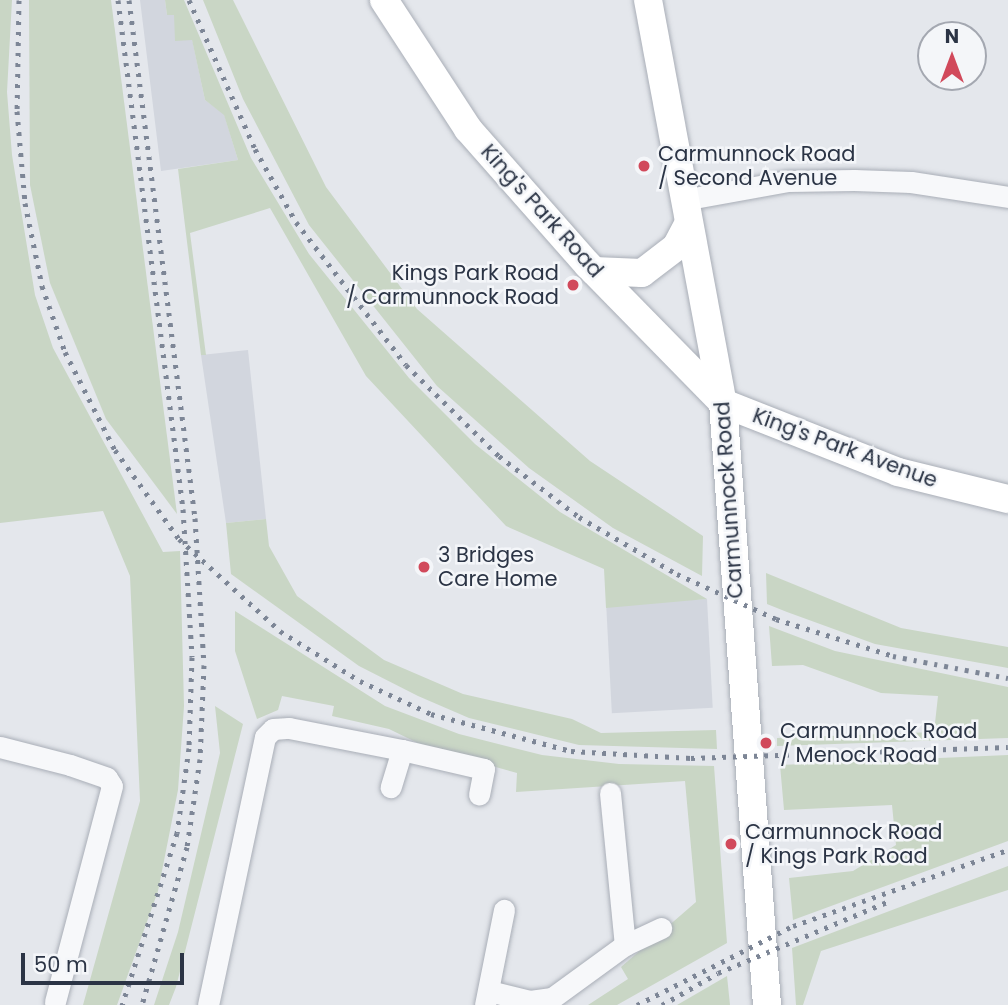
<!DOCTYPE html>
<style>
body{margin:0}
#map{position:relative;width:1008px;height:1005px;overflow:hidden;background:#e4e7ec;font-family:Poppins,sans-serif}
div>[style]{position:absolute}
.built>*{inset:0;background:#d2d6de;transform-origin:0 0}
.green>*{inset:0;background:#c9d6c5}
.roads{filter:drop-shadow(0 0 2px #a9aeb7) drop-shadow(0 0 2px #a9aeb7)}
.street>*{height:21px;margin:-10.5px;padding:0 10.5px;transform-origin:10.5px;border-radius:10.5px;background:#f7f8fa}
.secondary>*{height:28px;margin:-14px;padding:0 14px;transform-origin:14px;border-radius:14px;background:#fff}
.rail>*{height:5px;margin-top:-2.5px;transform-origin:0;background:repeating-linear-gradient(90deg,#7d8696 0 3.5px,transparent 0 10.5px)}
.dots>*{width:19px;height:19px;translate:-50% -50%;box-sizing:border-box;border:4px solid #f4f6f9;border-radius:50%}
span{translate:-50% -50%;white-space:nowrap;text-align:center;line-height:1.15;-webkit-text-stroke:5px #f4f6f9;paint-order:stroke}
.poi-label{font-size:21px;color:#2b3445}
.left{translate:0 -50%;text-align:left}
.right{translate:-100% -50%;text-align:right}
.street-label{font-size:21px;color:#2b3445}
.north{position:absolute;left:917px;top:21px;width:70px;height:70px;box-sizing:border-box;background:#f4f6f9;border:2px solid #a4a8b1;border-radius:50%;rotate:0deg;font-size:19px;font-weight:700;line-height:28px;text-align:center;color:#2b3445}
.north::after{content:'';display:block;margin:auto;width:24px;height:32px;background:#d1495b;clip-path:polygon(50% 0,100% 100%,50% 72%,0 100%)}
.scale{position:absolute;left:21px;top:953px;width:163px;height:32px;box-sizing:border-box;border:4px solid #2b3445;border-top:0;padding-left:9px;font-size:21px;line-height:24px;white-space:nowrap;color:#2b3445;-webkit-text-stroke:5px #f4f6f9;paint-order:stroke}
</style>
<div id="map">
<div class="built">
<div style="clip-path:polygon(140px 0,165px 0,167px 15px,174px 15px,192px 39px,205px 100px,224px 114px,238px 160px,161px 171px)"></div>
<div style="clip-path:polygon(248px 350px,266px 519px,226px 523px,201px 355px)"></div>
<div style="left:707px;top:599px;width:109px;height:101px;rotate:87deg"></div>
</div>
<div class="green">
<div style="clip-path:polygon(0 0,12px 0,7px 92px,12px 155px,35px 295px,53px 348px,163px 552px,180px 551px,184px 706px,178px 790px,158px 891px,117px 1005px,83px 1005px,140px 801px,130px 576px,103px 511px,0 523px)"></div>
<div style="clip-path:polygon(29px 0,111px 0,177px 514px,106px 419px,50px 283px,30px 185px)"></div>
<div style="clip-path:polygon(165px 0,184px 0,251px 158px,309px 254px,409px 378px,475px 444px,560px 512px,707px 599px,606px 608px,604px 569px,506px 526px,366px 376px,270px 208px,190px 233px,206px 355px,201px 355px,178px 169px,238px 160px,224px 115px,205px 100px,192px 40px,175px 41px,174px 15px,167px 15px)"></div>
<div style="clip-path:polygon(203px 0,233px 0,326px 187px,417px 309px,590px 461px,703px 536px,702px 576px,613px 528px,529px 468px,437px 386px,309px 225px,243px 99px)"></div>
<div style="clip-path:polygon(266px 519px,269px 546px,297px 596px,384px 660px,463px 694px,572px 719px,601px 733px,716px 730px,717px 749px,579px 745px,469px 718px,418px 696px,359px 666px,231px 574px,226px 523px)"></div>
<div style="clip-path:polygon(766px 573px,901px 628px,1008px 647px,1008px 668px,875px 644px,787px 612px,767px 604px)"></div>
<div style="clip-path:polygon(235px 611px,385px 706px,459px 734px,542px 755px,619px 764px,714px 766px,727px 943px,617px 1005px,588px 1005px,628px 979px,621px 967px,696px 902px,685px 781px,516px 792px,517px 773px,428px 748px,389px 729px,332px 716px,334px 706px,282px 696px,278px 710px,257px 719px,235px 651px)"></div>
<div style="clip-path:polygon(769px 626px,835px 651px,1008px 687px,1008px 738px,777px 746px,777px 738px,934px 732px,938px 696px,881px 693px,803px 665px,772px 666px)"></div>
<div style="clip-path:polygon(215px 706px,243px 724px,176px 987px,169px 1005px,154px 1005px,178px 932px,220px 753px)"></div>
<div style="clip-path:polygon(1008px 755px,1008px 841px,793px 920px,789px 878px,853px 871px,896px 845px,892px 805px,784px 810px,780px 765px)"></div>
<div style="clip-path:polygon(1008px 866px,1008px 890px,821px 951px,803px 1005px,796px 1005px,792px 948px)"></div>
<div style="clip-path:polygon(727px 976px,730px 1005px,677px 1005px)"></div>
</div>
<div class="roads">
<div class="street">
<div style="left:683px;top:200px;width:107px;rotate:-10.3deg"></div>
<div style="left:788px;top:181px;width:66px;rotate:-0.9deg"></div>
<div style="left:854px;top:180px;width:57px;rotate:2deg"></div>
<div style="left:911px;top:182px;width:98px;rotate:8.8deg"></div>
<div style="left:0;top:747px;width:72px;rotate:14.4deg"></div>
<div style="left:70px;top:765px;width:39px;rotate:19deg"></div>
<div style="left:107px;top:778px;width:9px;rotate:58deg"></div>
<div style="left:112px;top:786px;width:223px;rotate:104.8deg"></div>
<div style="left:402px;top:750px;width:84px;rotate:13deg"></div>
<div style="left:484px;top:769px;width:26px;rotate:101deg"></div>
<div style="left:610px;top:793px;width:153px;rotate:84.4deg"></div>
<div style="left:489px;top:991px;width:42px;rotate:13.7deg"></div>
<div style="left:530px;top:1001px;width:22px;rotate:-8deg"></div>
<div style="left:552px;top:998px;width:90px;rotate:-36deg"></div>
<div style="left:625px;top:945px;width:40px;rotate:-25deg"></div>
<div style="left:208px;top:1005px;width:274px;rotate:-78deg"></div>
<div style="left:265px;top:737px;width:11px;rotate:-45deg"></div>
<div style="left:273px;top:729px;width:16px;rotate:-4deg"></div>
<div style="left:289px;top:728px;width:115px;rotate:11deg"></div>
<div style="left:402px;top:750px;width:39px;rotate:107deg"></div>
<div style="left:485px;top:1005px;width:97px;rotate:-78.7deg"></div>
</div>
<div class="secondary">
<div style="left:384px;top:0;width:154px;rotate:56.9deg"></div>
<div style="left:468px;top:129px;width:181px;rotate:48.6deg"></div>
<div style="left:588px;top:265px;width:193px;rotate:45.6deg"></div>
<div style="left:723px;top:403px;width:188px;rotate:21.5deg"></div>
<div style="left:898px;top:472px;width:113px;rotate:13.8deg"></div>
<div style="left:648px;top:0;width:410px;rotate:79.5deg"></div>
<div style="left:723px;top:403px;width:604px;rotate:85.82deg"></div>
<div style="left:594px;top:271px;width:48px;rotate:2.4deg"></div>
<div style="left:642px;top:273px;width:43px;rotate:-37.4deg"></div>
<div style="left:676px;top:247px;width:26px;rotate:-62deg"></div>
</div>
</div>
<div class="rail">
<div style="left:19px;top:0;width:111px;rotate:91deg"></div>
<div style="left:17px;top:111px;width:92px;rotate:85deg"></div>
<div style="left:25px;top:203px;width:85px;rotate:78.4deg"></div>
<div style="left:42px;top:286px;width:70px;rotate:70.8deg"></div>
<div style="left:65px;top:352px;width:110px;rotate:63deg"></div>
<div style="left:115px;top:450px;width:110px;rotate:54.3deg"></div>
<div style="left:179px;top:539px;width:137px;rotate:42.3deg"></div>
<div style="left:280px;top:631px;width:94px;rotate:32deg"></div>
<div style="left:360px;top:681px;width:78px;rotate:24.9deg"></div>
<div style="left:431px;top:714px;width:145px;rotate:14.8deg"></div>
<div style="left:571px;top:751px;width:120px;rotate:3.3deg"></div>
<div style="left:691px;top:758px;width:317px;rotate:-2deg"></div>
<div style="left:118px;top:0;width:513px;rotate:82.72deg"></div>
<div style="left:183px;top:509px;width:148px;rotate:86.5deg"></div>
<div style="left:192px;top:657px;width:91px;rotate:91.9deg"></div>
<div style="left:189px;top:748px;width:86px;rotate:98deg"></div>
<div style="left:177px;top:833px;width:181px;rotate:107.7deg"></div>
<div style="left:129px;top:0;width:522px;rotate:82.74deg"></div>
<div style="left:195px;top:518px;width:147px;rotate:86.5deg"></div>
<div style="left:204px;top:665px;width:94px;rotate:92.4deg"></div>
<div style="left:200px;top:759px;width:89px;rotate:98.4deg"></div>
<div style="left:187px;top:847px;width:164px;rotate:105.9deg"></div>
<div style="left:189px;top:0;width:163px;rotate:66.1deg"></div>
<div style="left:255px;top:149px;width:84px;rotate:60.7deg"></div>
<div style="left:296px;top:222px;width:180px;rotate:52.4deg"></div>
<div style="left:406px;top:365px;width:130px;rotate:44.4deg"></div>
<div style="left:499px;top:456px;width:101px;rotate:37.3deg"></div>
<div style="left:579px;top:517px;width:113px;rotate:30.2deg"></div>
<div style="left:677px;top:574px;width:109px;rotate:24.4deg"></div>
<div style="left:776px;top:619px;width:123px;rotate:17.5deg"></div>
<div style="left:893px;top:656px;width:117px;rotate:10.8deg"></div>
<div style="left:637px;top:1005px;width:175px;rotate:-26.9deg"></div>
<div style="left:793px;top:926px;width:228px;rotate:-19.5deg"></div>
<div style="left:662px;top:1005px;width:64px;rotate:-29.7deg"></div>
<div style="left:718px;top:973px;width:183px;rotate:-22.8deg"></div>
</div>
<div class="dots">
<div style="left:644px;top:166px;background:#d1495b"></div>
<div style="left:573px;top:285px;background:#d1495b"></div>
<div style="left:424px;top:567px;background:#d1495b"></div>
<div style="left:766px;top:743px;background:#d1495b"></div>
<div style="left:731px;top:844px;background:#d1495b"></div>
</div>
<div class="poi-label">
<span class="left" style="left:658px;top:166px">Carmunnock Road<br>/ Second Avenue</span>
<span class="right" style="left:559px;top:285px">Kings Park Road<br>/ Carmunnock Road</span>
<span class="left" style="left:438px;top:567px">3 Bridges<br>Care Home</span>
<span class="left" style="left:780px;top:743px">Carmunnock Road<br>/ Menock Road</span>
<span class="left" style="left:745px;top:844px">Carmunnock Road<br>/ Kings Park Road</span>
</div>
<div class="street-label">
<span style="left:542px;top:211px;rotate:48deg">King's Park Road</span>
<span style="left:845px;top:448px;rotate:20deg">King's Park Avenue</span>
<span style="left:729px;top:500px;rotate:-94deg">Carmunnock Road</span>
</div>
<div class="north">N</div>
<div class="scale">50 m</div>
</div>
